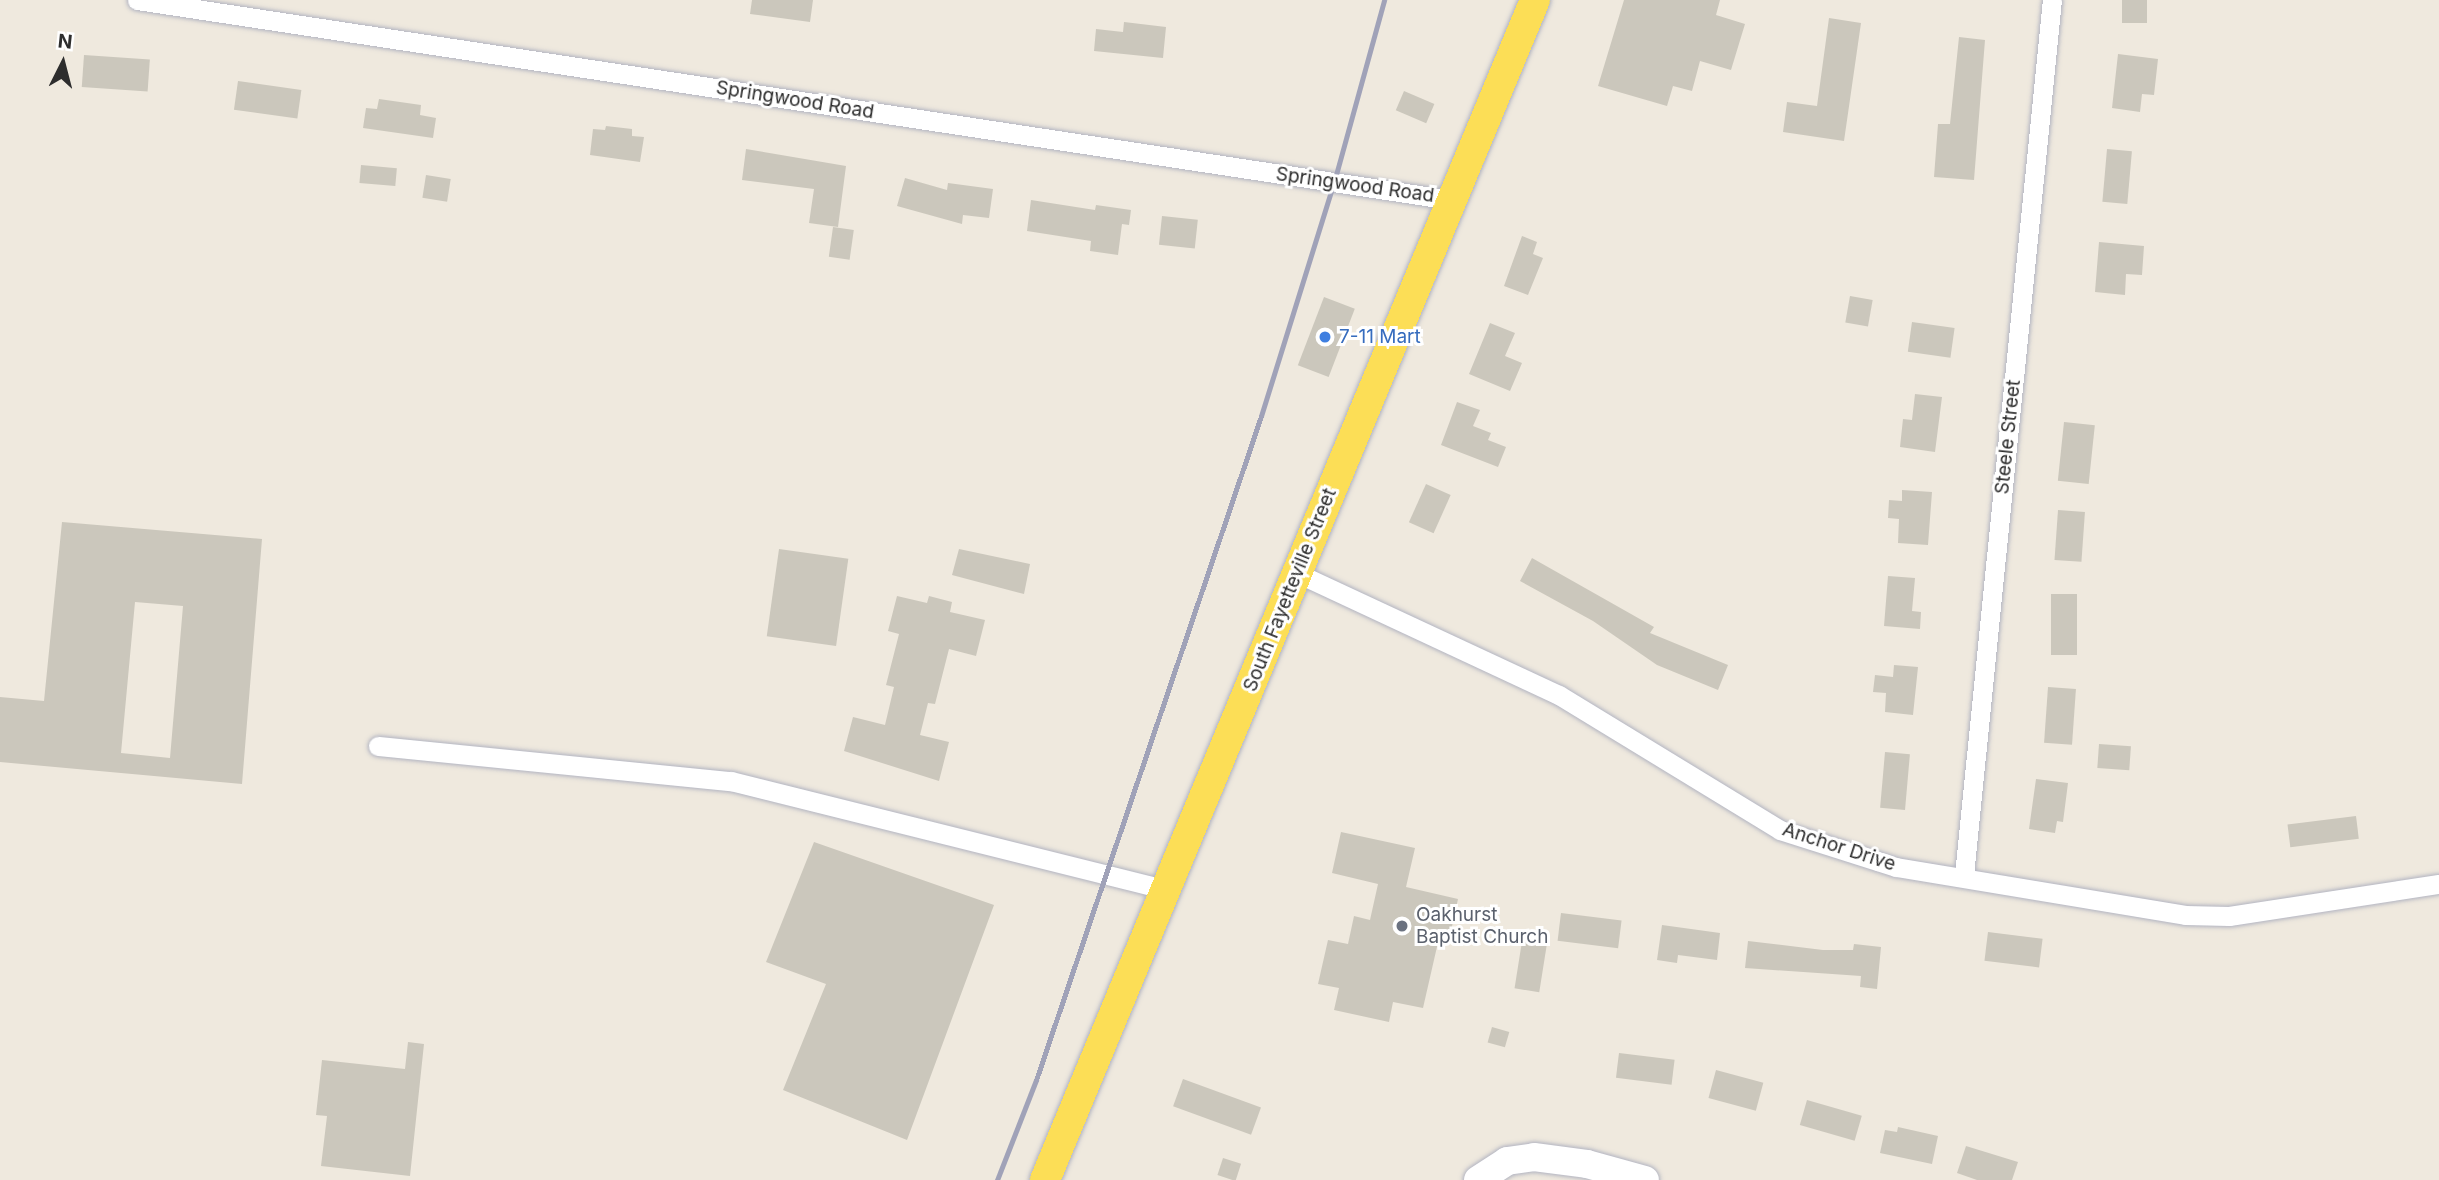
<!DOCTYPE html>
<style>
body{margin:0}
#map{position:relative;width:2439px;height:1180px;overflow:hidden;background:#efe9de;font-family:Inter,sans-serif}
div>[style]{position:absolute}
.building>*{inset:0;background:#cbc7bc;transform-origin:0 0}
.roads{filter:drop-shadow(0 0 2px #b2b4c1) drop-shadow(0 0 2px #b2b4c1)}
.street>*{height:19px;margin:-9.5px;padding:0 9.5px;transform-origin:9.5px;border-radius:9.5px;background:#fff}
.secondary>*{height:28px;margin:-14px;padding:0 14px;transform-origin:14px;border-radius:14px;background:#fff}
.primary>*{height:30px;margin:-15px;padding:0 15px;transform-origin:15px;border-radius:15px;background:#fcde56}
.rail>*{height:5px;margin:-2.5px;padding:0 2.5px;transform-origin:2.5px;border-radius:2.5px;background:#a0a2b8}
.dots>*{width:19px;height:19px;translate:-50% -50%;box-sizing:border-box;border:4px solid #fff;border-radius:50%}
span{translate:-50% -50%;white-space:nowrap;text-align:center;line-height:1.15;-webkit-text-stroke:6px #fff;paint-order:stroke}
.street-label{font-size:19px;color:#2d2d2d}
.shop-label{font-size:19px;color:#366cbe}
.left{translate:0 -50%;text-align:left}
.worship-label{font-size:19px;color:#5b616d}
.north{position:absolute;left:28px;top:28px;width:70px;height:70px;-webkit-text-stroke:5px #fff;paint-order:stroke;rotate:6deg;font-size:19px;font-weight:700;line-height:28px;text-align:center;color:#2d2d2d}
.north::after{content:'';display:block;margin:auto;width:24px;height:32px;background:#2d2d2d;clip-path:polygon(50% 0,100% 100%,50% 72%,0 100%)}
</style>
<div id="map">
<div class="building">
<div style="clip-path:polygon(752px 0,813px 0,810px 22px,750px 14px)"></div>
<div style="clip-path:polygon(1624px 0,1720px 0,1716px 15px,1745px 24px,1731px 70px,1700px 61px,1692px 91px,1673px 86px,1667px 106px,1598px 86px)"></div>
<div style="left:2122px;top:0;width:25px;height:23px"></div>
<div style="clip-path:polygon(1829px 18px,1861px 23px,1844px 141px,1783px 132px,1787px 102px,1817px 106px)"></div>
<div style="clip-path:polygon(1124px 22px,1166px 27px,1163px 58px,1094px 51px,1096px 29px,1123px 32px)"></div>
<div style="clip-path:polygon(1959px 37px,1985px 40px,1974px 180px,1934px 177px,1938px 124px,1950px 124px)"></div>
<div style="clip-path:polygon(2118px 54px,2158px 59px,2154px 95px,2142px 94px,2140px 112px,2112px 108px)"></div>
<div style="left:84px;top:55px;width:66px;height:32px;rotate:4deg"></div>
<div style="left:238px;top:81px;width:64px;height:29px;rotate:8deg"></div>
<div style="left:1404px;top:91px;width:33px;height:21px;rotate:23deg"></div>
<div style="clip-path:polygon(379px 99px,421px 105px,420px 115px,436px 118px,433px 138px,363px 128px,366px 108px,377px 109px)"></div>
<div style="clip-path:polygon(606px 126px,632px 129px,632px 136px,644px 137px,640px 162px,590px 155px,593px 129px,605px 130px)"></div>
<div style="clip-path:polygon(746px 149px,846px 166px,838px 227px,809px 223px,814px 189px,742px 180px)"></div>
<div style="left:2107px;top:149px;width:25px;height:53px;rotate:5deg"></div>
<div style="left:361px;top:165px;width:36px;height:18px;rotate:5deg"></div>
<div style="left:426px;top:175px;width:25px;height:23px;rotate:9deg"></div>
<div style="clip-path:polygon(905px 178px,947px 190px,948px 183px,993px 189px,989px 218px,963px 215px,962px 224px,897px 206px)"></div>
<div style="clip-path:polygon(1031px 200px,1095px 210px,1096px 205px,1131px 210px,1129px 225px,1122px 224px,1118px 255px,1090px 251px,1091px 241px,1027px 231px)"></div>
<div style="left:1162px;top:216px;width:36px;height:29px;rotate:6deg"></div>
<div style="left:833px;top:227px;width:21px;height:30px;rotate:8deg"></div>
<div style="clip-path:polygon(1522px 236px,1537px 242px,1533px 254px,1543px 258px,1528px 295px,1504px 286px)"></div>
<div style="clip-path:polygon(2099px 242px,2144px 246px,2142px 275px,2126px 274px,2125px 295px,2095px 292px)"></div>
<div style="left:1850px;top:296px;width:23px;height:27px;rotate:10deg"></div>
<div style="left:1324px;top:297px;width:33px;height:73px;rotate:21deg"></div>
<div style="left:1912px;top:322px;width:43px;height:30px;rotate:8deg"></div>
<div style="clip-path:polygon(1490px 323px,1515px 333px,1505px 356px,1522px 363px,1510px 391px,1469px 374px)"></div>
<div style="clip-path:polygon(1915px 394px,1942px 397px,1935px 452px,1900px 447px,1903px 419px,1912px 420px)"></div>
<div style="clip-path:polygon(1457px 402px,1480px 410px,1473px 426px,1491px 433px,1488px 440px,1506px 447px,1498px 467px,1441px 445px)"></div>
<div style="left:2064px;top:422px;width:31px;height:59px;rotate:6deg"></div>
<div style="left:1426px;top:484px;width:27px;height:42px;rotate:24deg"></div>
<div style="clip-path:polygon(1902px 490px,1932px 492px,1928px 545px,1898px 543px,1899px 519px,1888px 518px,1889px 500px,1902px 501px)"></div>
<div style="left:2058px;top:510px;width:27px;height:50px;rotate:4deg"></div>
<div style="clip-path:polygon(evenodd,62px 522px,262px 539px,242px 784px,0 762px,0 697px,44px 701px,62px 522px,135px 602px,183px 606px,170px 758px,121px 753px,135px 602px)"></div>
<div style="left:779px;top:549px;width:70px;height:88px;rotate:8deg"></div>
<div style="clip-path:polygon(959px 549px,1030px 564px,1024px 594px,952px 575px)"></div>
<div style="clip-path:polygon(1532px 558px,1654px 627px,1650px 633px,1728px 665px,1718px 690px,1657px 665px,1593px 621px,1520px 581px)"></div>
<div style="clip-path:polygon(1888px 576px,1915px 578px,1912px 611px,1921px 612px,1920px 629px,1884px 626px)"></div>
<div style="left:2051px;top:594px;width:26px;height:61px"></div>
<div style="clip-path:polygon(897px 596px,927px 603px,929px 596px,952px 602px,950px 612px,985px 620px,976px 656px,949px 649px,935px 704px,928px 703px,920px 735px,949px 742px,939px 781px,844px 751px,853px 717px,885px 725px,894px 687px,886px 685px,899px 634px,888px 631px)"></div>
<div style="clip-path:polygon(1894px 665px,1918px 667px,1913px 715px,1885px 712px,1886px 693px,1873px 692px,1875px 675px,1893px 677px)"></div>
<div style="left:2048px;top:687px;width:28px;height:56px;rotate:4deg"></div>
<div style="left:2099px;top:744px;width:32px;height:24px;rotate:4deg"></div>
<div style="left:1885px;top:752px;width:25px;height:56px;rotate:5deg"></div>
<div style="clip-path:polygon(2036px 779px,2068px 783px,2063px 822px,2057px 821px,2055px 833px,2029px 829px)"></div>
<div style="left:2356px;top:816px;width:23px;height:69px;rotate:83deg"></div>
<div style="clip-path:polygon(1341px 832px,1415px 848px,1406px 887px,1458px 899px,1449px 940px,1439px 938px,1423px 1008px,1393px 1002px,1389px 1022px,1334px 1010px,1339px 988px,1318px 984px,1328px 940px,1348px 944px,1354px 916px,1370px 920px,1378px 884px,1332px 873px)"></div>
<div style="clip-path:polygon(814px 842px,994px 905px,907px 1140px,783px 1090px,826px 984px,766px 962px)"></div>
<div style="left:1561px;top:913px;width:61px;height:28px;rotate:7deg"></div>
<div style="clip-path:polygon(1662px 925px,1720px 933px,1717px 960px,1678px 955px,1677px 963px,1657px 960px)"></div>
<div style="left:1988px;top:932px;width:55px;height:29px;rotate:7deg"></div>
<div style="left:1523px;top:935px;width:25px;height:54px;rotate:9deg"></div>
<div style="clip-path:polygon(1748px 941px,1823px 950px,1853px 950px,1854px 944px,1881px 947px,1877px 989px,1860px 987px,1861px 976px,1745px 968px)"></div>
<div style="left:1492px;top:1027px;width:18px;height:16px;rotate:16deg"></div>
<div style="clip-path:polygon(408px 1042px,424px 1044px,410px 1176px,321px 1166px,327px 1116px,316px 1115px,322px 1060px,405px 1069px)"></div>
<div style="left:1619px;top:1053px;width:56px;height:25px;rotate:7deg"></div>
<div style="left:1716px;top:1070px;width:49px;height:29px;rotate:15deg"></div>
<div style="left:1183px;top:1079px;width:83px;height:29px;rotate:20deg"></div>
<div style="left:1807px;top:1100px;width:57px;height:26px;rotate:16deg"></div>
<div style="clip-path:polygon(1898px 1127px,1938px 1136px,1932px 1164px,1880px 1153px,1885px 1130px,1897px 1132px)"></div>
<div style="clip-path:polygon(1966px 1146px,2018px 1162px,2012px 1180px,1977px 1180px,1957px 1173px)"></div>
<div style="left:1223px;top:1158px;width:19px;height:18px;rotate:18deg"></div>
</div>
<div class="roads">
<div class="street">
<div style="left:137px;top:0;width:1330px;rotate:8.65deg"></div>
<div style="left:1297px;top:573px;width:289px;rotate:25deg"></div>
<div style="left:1559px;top:695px;width:259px;rotate:31.4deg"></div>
<div style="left:1780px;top:830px;width:122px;rotate:17.7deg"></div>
<div style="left:1896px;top:867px;width:293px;rotate:9.4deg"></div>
<div style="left:2185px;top:915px;width:44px;rotate:1.3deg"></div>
<div style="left:2229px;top:916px;width:212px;rotate:-8.7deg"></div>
<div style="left:378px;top:746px;width:355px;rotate:5.7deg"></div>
<div style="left:731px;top:781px;width:449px;rotate:14deg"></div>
<div style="left:1964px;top:875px;width:879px;rotate:-84.26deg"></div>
</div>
<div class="secondary">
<div style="left:1478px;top:1180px;width:35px;rotate:-33deg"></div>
<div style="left:1507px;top:1161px;width:27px;rotate:-8deg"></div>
<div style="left:1534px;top:1157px;width:53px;rotate:7.5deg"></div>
<div style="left:1587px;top:1164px;width:60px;rotate:15.4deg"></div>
</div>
<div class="primary">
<div style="left:1045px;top:1180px;width:1278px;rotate:-67.45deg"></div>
</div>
</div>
<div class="rail">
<div style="left:997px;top:1180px;width:107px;rotate:-68.7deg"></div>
<div style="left:1036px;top:1080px;width:701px;rotate:-71.28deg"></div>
<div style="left:1261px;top:416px;width:245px;rotate:-72.7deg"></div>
<div style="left:1334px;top:182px;width:189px;rotate:-74.6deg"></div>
</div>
<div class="dots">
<div style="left:1325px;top:337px;background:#3f7fe0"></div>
<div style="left:1402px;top:926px;background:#6b7280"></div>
</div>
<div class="street-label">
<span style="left:795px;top:100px;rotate:9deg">Springwood Road</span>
<span style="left:1355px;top:185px;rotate:8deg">Springwood Road</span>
<span style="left:2008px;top:437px;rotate:-84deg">Steele Street</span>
<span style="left:1290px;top:590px;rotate:-68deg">South Fayetteville Street</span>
<span style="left:1839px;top:847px;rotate:18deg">Anchor Drive</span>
</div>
<div class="shop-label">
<span class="left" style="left:1339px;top:337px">7-11 Mart</span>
</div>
<div class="worship-label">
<span class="left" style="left:1416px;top:926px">Oakhurst<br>Baptist Church</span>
</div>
<div class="north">N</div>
</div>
